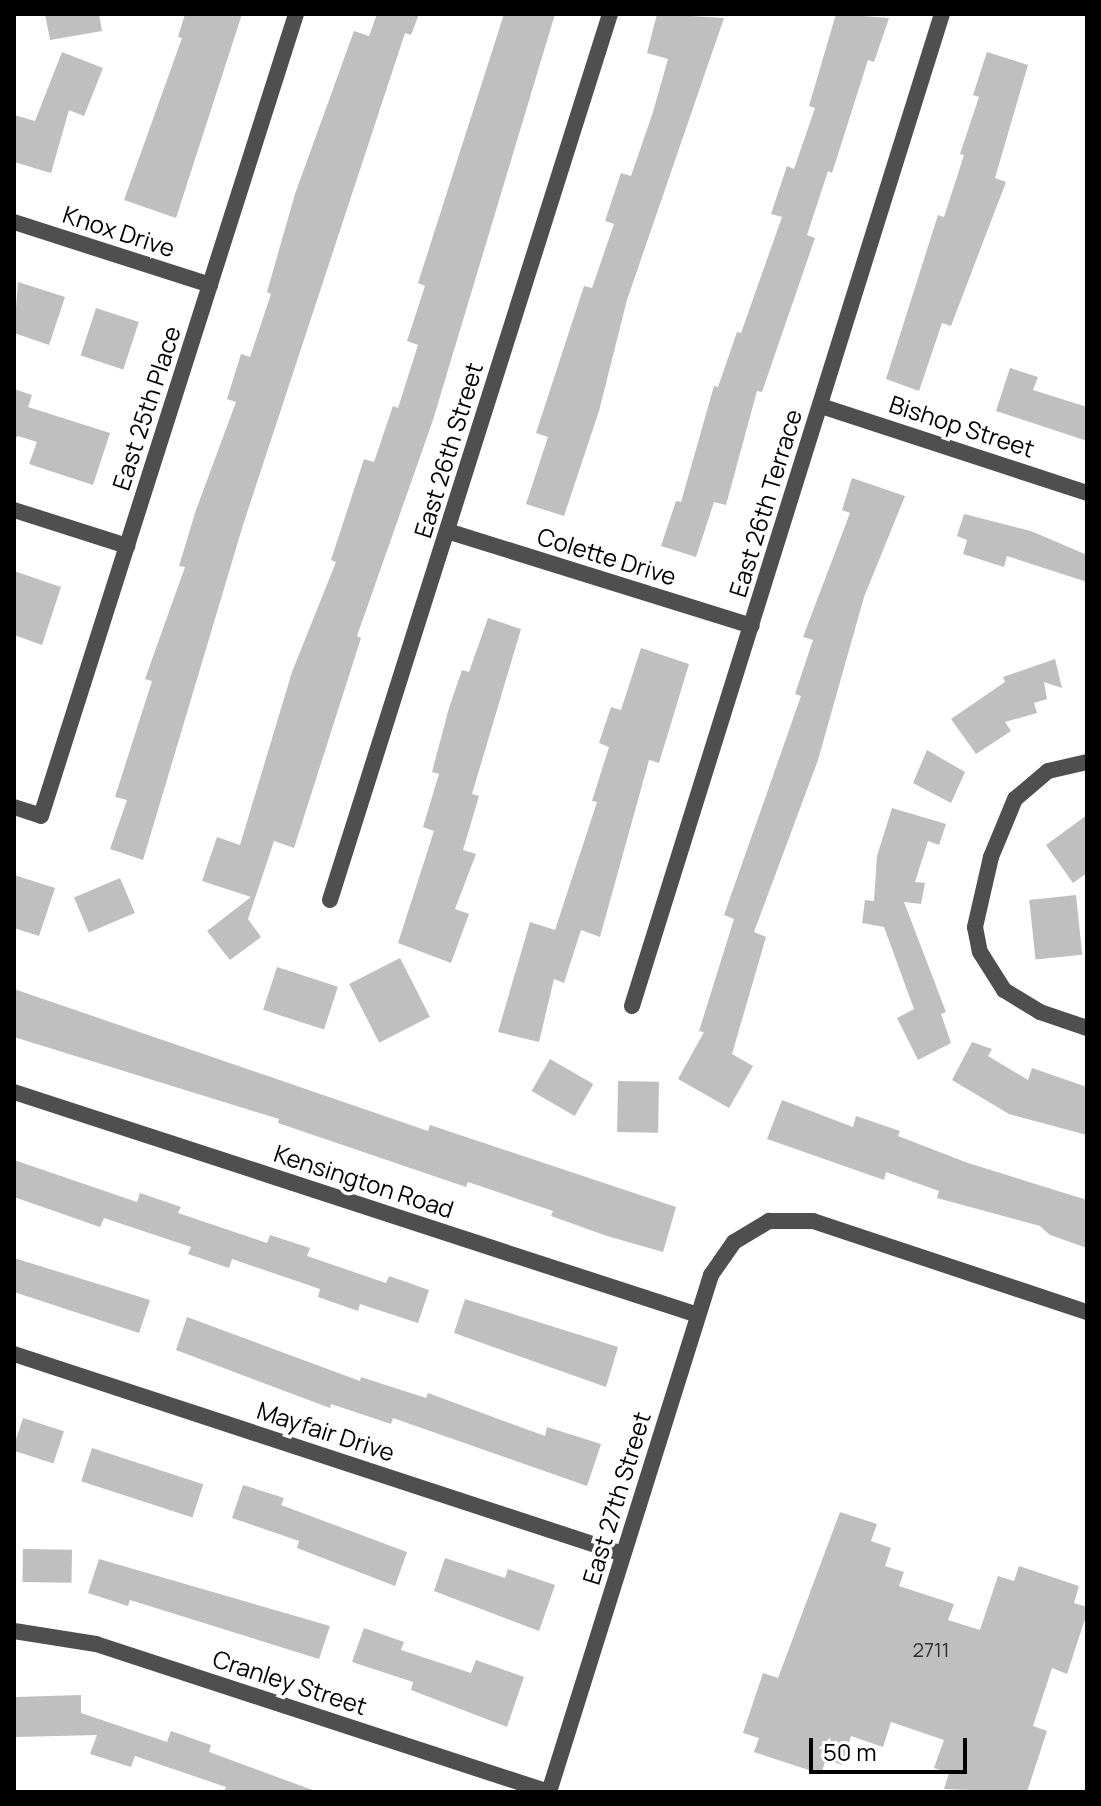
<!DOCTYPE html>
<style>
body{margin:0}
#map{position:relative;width:1101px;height:1806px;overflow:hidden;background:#fff;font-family:Manrope,sans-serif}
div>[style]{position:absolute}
.building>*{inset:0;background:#bfbfbf;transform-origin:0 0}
.minor>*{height:16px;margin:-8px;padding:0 8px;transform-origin:8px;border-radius:8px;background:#4f4f4f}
.tertiary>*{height:16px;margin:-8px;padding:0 8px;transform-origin:8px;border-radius:8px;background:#4f4f4f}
span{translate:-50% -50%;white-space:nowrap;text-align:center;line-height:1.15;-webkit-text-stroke:7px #fff;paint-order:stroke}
.number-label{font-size:20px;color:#303030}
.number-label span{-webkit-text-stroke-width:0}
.street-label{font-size:24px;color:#000}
.frame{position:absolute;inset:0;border:16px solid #000;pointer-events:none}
.scale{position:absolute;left:809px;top:1738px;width:158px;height:36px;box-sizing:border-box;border:4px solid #000;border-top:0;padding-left:10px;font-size:24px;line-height:28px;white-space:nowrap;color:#000;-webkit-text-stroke:6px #fff;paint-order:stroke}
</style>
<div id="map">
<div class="building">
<div style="clip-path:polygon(45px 14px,99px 14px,102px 31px,50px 40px)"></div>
<div style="clip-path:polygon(185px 14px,242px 14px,176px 218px,124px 200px,182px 38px,178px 37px)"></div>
<div style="clip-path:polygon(377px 14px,419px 14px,411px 35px,405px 33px,243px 525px,143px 860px,110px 849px,127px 800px,115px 797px,152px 681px,145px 679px,185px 567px,179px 566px,196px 510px,236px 402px,227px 399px,241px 354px,250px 357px,271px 294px,267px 292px,295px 194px,354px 31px,369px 36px)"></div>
<div style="clip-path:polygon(504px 14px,555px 14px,433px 420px,357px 636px,361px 638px,294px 848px,274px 841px,248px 919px,261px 937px,230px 960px,207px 931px,251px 897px,202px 881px,217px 837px,240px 845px,292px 672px,336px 562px,331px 560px,364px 459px,374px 462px,393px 406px,398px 408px,418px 345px,407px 341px,425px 286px,418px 283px)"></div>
<div style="clip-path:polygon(657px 14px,724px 18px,627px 300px,599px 411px,564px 516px,526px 504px,548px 437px,536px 433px,584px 286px,592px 288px,614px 224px,605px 221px,621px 173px,631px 176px,653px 112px,668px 59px,647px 53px)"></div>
<div style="clip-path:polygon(836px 14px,889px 18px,874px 62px,868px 60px,832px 173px,828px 171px,807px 235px,815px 238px,762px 392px,757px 391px,726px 505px,714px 502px,696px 557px,661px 546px,676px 501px,681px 502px,714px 386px,718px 387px,737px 332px,741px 333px,782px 217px,771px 214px,787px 166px,794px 169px,815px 108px,809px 106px)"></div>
<div style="clip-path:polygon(62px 52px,103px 68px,84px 116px,69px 110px,51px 173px,14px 162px,14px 115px,35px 121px)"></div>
<div style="clip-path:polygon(987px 52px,1028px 65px,995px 178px,1006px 182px,951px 326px,942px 323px,919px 391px,886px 379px,938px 215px,944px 217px,964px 155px,960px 154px,979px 97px,973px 95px)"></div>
<div style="clip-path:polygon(18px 282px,65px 297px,49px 345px,14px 333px)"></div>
<div style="left:96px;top:308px;width:45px;height:50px;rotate:18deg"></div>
<div style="clip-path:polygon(1010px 368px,1038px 377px,1033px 390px,1087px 407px,1087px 441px,996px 411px)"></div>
<div style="clip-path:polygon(14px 389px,32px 395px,28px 407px,110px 433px,93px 485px,29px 464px,37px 442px,18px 436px,14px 439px)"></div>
<div style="clip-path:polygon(852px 478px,905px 496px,864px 597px,818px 760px,754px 932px,766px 937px,732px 1054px,753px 1066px,729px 1108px,678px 1079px,704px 1032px,699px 1031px,734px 919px,724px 915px,801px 696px,795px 694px,813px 640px,803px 637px,850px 513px,842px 510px)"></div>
<div style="clip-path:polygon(964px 514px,1031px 531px,1087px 555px,1087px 582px,1007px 556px,1004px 567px,963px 554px,967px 540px,957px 536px)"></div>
<div style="clip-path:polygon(14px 571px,61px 587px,42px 645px,14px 635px)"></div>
<div style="clip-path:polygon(488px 618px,521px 629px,472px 794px,479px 796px,463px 850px,476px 854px,455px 909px,469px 914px,451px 963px,398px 943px,434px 831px,423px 827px,439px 774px,432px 772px,449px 708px,462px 670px,469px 672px)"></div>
<div style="clip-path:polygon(641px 648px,689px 664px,659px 763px,649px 760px,600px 937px,581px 930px,564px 983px,554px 979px,539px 1042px,498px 1032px,530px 922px,555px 930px,597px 802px,592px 801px,609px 747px,599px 743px,611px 707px,621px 710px)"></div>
<div style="clip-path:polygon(1055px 659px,1062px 688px,1044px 682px,1047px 699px,1034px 703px,1037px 713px,1005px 722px,1011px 731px,976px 754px,951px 719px,1005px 682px,1003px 677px)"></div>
<div style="clip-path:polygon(927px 750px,965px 772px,951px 803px,913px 783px)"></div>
<div style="clip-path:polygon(892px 808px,946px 824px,939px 845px,928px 841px,915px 882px,925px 883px,921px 904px,904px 902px,946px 1012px,941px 1014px,951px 1043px,918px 1060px,897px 1018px,914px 1009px,884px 927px,862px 923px,865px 900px,874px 901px,877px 856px)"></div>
<div style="clip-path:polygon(1087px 815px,1087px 873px,1073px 883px,1046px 845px)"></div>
<div style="clip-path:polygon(14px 875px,55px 888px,39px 936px,14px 928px)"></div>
<div style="left:120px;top:878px;width:38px;height:50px;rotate:67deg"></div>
<div style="left:1076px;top:895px;width:60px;height:47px;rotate:84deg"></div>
<div style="left:400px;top:958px;width:66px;height:57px;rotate:63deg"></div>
<div style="left:277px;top:967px;width:64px;height:45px;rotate:18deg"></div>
<div style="clip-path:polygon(14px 989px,428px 1131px,430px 1125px,676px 1207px,663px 1252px,607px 1236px,551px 1216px,553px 1211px,468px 1182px,466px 1187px,278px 1123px,279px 1119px,14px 1037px)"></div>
<div style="clip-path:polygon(972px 1042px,992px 1049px,988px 1056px,1028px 1080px,1032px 1068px,1087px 1087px,1087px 1135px,1009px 1114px,952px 1080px)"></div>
<div style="left:550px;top:1059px;width:50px;height:37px;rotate:30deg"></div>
<div style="left:618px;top:1081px;width:41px;height:51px;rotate:1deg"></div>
<div style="clip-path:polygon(782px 1100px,853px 1127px,856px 1116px,900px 1131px,898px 1136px,968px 1163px,1087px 1200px,1087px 1248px,1050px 1235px,1040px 1226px,937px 1198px,939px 1191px,886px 1172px,884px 1180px,767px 1139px)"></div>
<div style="clip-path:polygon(14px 1160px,137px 1202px,140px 1193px,181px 1207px,178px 1213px,267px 1243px,270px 1235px,310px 1248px,307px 1256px,386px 1283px,389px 1276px,429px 1290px,418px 1323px,360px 1304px,358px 1311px,318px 1297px,320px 1289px,232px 1259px,229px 1268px,188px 1254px,191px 1247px,104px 1218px,100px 1227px,14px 1197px)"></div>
<div style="clip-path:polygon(14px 1258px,150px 1300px,139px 1333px,14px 1292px)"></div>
<div style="clip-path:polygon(465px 1299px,618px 1347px,606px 1387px,454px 1333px)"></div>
<div style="clip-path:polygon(187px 1317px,360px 1381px,361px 1377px,426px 1398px,428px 1393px,545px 1436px,547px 1427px,601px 1444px,587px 1486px,393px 1418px,391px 1424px,331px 1404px,330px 1408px,176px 1350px)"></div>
<div style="left:23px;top:1418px;width:43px;height:34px;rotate:18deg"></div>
<div style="left:92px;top:1448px;width:117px;height:35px;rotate:18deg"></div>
<div style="clip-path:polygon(243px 1485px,284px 1498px,281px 1505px,407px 1552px,395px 1586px,297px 1548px,299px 1541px,232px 1518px)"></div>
<div style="clip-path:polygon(840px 1512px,877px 1524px,871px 1541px,891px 1548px,885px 1566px,904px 1572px,899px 1586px,954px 1604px,948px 1620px,980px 1630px,998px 1576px,1014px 1581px,1019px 1566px,1079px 1586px,1074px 1603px,1087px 1607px,1087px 1613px,1067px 1674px,1052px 1668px,1033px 1726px,1047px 1731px,1027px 1792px,944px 1789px,949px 1773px,934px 1768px,944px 1740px,891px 1722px,883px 1747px,851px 1736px,842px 1765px,826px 1759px,821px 1774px,754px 1752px,759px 1738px,743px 1733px,763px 1673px,778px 1678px)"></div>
<div style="left:23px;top:1549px;width:49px;height:33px;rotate:1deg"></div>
<div style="clip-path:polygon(445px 1558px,505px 1578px,508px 1569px,555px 1585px,539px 1631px,434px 1591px)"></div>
<div style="clip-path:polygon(99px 1559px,330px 1626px,319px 1659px,130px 1600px,128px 1606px,88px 1593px)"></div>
<div style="clip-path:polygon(364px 1628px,404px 1642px,401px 1650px,471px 1673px,476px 1660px,524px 1677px,507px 1727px,411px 1690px,413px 1682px,352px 1662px)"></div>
<div style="clip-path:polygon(81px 1695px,81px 1713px,167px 1742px,171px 1731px,211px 1745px,209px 1752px,318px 1792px,224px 1792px,226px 1787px,135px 1756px,131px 1767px,90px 1754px,97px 1735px,16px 1737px,15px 1697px)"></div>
</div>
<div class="minor">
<div style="left:14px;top:222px;width:206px;rotate:17.8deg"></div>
<div style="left:821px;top:406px;width:280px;rotate:18.1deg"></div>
<div style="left:14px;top:510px;width:119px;rotate:17.7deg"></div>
<div style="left:447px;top:531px;width:319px;rotate:17.3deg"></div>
<div style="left:1087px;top:762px;width:40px;rotate:167deg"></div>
<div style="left:1048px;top:771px;width:43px;rotate:139.7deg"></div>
<div style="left:1015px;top:799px;width:63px;rotate:112.5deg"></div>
<div style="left:991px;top:857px;width:72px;rotate:102.9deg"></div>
<div style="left:975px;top:927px;width:25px;rotate:79deg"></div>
<div style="left:980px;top:952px;width:45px;rotate:57.7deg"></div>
<div style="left:1004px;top:990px;width:42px;rotate:31.4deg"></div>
<div style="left:1040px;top:1012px;width:50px;rotate:18.8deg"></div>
<div style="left:14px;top:807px;width:28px;rotate:18deg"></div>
<div style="left:41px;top:816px;width:842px;rotate:-72.36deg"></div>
<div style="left:330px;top:900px;width:929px;rotate:-72.46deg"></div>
<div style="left:632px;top:1006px;width:1039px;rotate:-72.65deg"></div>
<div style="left:14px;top:1354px;width:641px;rotate:18.18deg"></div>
<div style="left:14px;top:1631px;width:83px;rotate:9deg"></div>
<div style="left:96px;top:1644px;width:477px;rotate:18.1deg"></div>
</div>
<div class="tertiary">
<div style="left:14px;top:1092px;width:719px;rotate:18.06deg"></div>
<div style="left:549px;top:1792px;width:542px;rotate:-72.6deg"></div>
<div style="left:711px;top:1275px;width:40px;rotate:-55.1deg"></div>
<div style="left:734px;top:1242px;width:41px;rotate:-31deg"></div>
<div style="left:769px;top:1221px;width:44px"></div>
<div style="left:813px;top:1221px;width:289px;rotate:18.4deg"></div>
</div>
<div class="number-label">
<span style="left:931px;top:1649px">2711</span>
</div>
<div class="street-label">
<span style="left:119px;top:231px;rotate:18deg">Knox Drive</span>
<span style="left:146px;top:408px;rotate:-72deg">East 25th Place</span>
<span style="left:962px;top:426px;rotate:18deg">Bishop Street</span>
<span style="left:448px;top:450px;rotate:-73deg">East 26th Street</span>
<span style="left:765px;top:503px;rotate:-73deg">East 26th Terrace</span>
<span style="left:607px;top:556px;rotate:17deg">Colette Drive</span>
<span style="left:364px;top:1181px;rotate:18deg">Kensington Road</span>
<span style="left:326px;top:1431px;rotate:18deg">Mayfair Drive</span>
<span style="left:616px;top:1498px;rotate:-73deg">East 27th Street</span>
<span style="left:290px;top:1682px;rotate:18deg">Cranley Street</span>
</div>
<div class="frame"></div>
<div class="scale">50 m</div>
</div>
